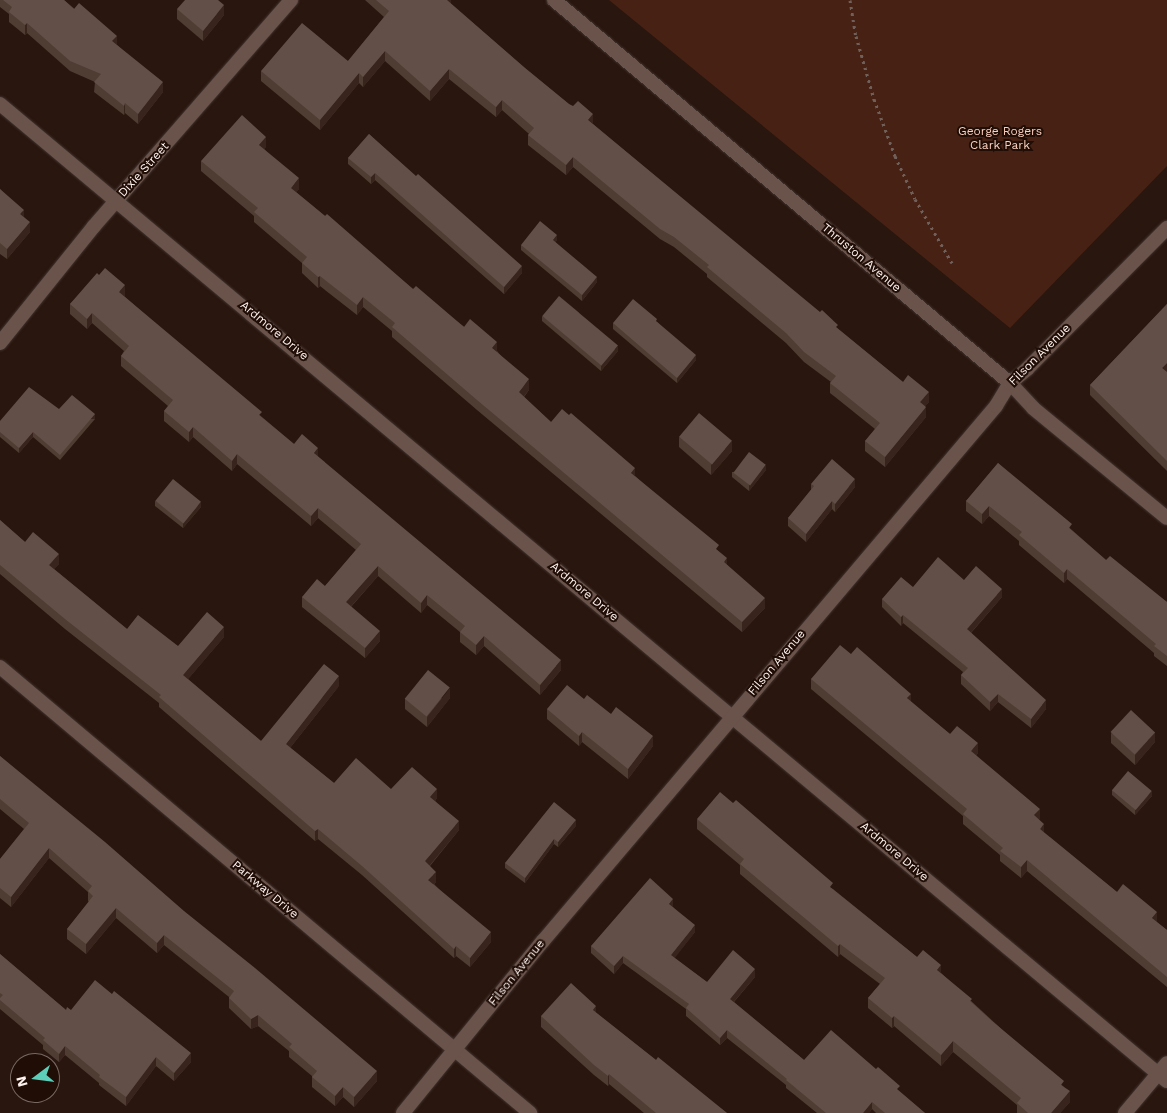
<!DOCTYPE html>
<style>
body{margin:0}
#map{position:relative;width:1167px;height:1113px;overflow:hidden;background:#29160e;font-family:"Work Sans",sans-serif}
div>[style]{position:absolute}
.green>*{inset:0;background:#472214}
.path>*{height:3px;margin-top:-1.5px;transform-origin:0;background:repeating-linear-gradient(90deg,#706059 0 2.5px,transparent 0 6.5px)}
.roads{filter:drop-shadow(0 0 1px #403330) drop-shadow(0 0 1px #403330)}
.minor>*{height:14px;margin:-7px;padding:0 7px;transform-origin:7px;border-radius:7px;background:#6a534a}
.wall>*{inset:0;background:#4f3c33}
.shaded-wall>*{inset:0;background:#38241c;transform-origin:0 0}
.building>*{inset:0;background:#624f47;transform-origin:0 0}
span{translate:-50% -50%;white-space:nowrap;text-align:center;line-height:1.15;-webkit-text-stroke:4px #1f0d06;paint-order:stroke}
.park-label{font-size:12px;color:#fdd0bf}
.street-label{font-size:12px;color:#fef2ee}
.north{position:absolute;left:10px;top:1053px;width:50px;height:50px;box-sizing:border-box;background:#1f0d06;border:1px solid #786963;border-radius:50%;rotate:255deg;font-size:14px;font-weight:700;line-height:20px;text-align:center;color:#fef2ee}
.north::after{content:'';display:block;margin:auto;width:18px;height:22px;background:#5dceb9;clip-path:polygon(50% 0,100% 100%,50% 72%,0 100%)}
</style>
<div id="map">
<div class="green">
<div style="clip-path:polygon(609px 0,1167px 0,1167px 166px,1010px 328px)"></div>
</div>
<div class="path">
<div style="left:850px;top:0;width:36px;rotate:81deg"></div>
<div style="left:856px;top:36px;width:66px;rotate:74.1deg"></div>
<div style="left:874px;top:99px;width:61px;rotate:69.8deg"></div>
<div style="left:895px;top:156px;width:47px;rotate:65.1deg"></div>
<div style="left:915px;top:199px;width:74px;rotate:60deg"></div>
</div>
<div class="roads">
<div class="minor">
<div style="left:554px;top:0;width:596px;rotate:40.03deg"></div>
<div style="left:1010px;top:383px;width:34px;rotate:47deg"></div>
<div style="left:1033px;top:408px;width:173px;rotate:39.4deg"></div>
<div style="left:0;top:104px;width:1522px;rotate:39.94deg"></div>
<div style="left:0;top:343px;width:150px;rotate:-51.2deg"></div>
<div style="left:94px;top:226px;width:300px;rotate:-48.9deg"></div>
<div style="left:0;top:667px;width:693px;rotate:40.08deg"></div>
<div style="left:403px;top:1113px;width:222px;rotate:-50.9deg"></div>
<div style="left:543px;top:941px;width:701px;rotate:-49.74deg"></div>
<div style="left:996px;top:406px;width:27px;rotate:-59deg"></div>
<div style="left:1010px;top:383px;width:22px;rotate:-39deg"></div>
<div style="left:1027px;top:369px;width:199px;rotate:-45.2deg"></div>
<div style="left:1125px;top:1113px;width:65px;rotate:-50deg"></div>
</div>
</div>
<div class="wall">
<div style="clip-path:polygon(0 0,64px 0,117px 45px,163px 92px,138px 124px,125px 113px,124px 115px,94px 92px,95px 82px,70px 71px,27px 33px,25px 35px,9px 22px,9px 14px,0 7px)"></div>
<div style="clip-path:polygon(365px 0,451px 0,451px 4px,525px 68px,593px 124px,838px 329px,903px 382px,929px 402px,925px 406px,926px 417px,885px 467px,865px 451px,865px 441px,875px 429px,830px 393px,830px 383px,831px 382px,804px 362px,786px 343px,707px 277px,707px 274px,674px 247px,660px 239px,573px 167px,566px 175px,528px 145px,528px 135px,529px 134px,502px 110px,496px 117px,449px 79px,430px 101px,385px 61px,363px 87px,359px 83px,320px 130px,261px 81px,261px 71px,348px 61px,384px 17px)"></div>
<div style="clip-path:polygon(177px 9px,224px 15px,203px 41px,177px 19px)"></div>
<div style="clip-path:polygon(369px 134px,522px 273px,504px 294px,375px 180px,371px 184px,348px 164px,348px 158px)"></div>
<div style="clip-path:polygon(266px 147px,264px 149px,299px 189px,296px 192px,413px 289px,497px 351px,529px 390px,524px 397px,551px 422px,635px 476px,719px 552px,727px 565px,765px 608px,742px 632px,477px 410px,392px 337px,392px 331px,363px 307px,357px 315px,320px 286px,318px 288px,302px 273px,302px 263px,254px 222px,254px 216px,201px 171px,201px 161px)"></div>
<div style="clip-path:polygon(0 189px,24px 217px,30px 232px,7px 259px,0 254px)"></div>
<div style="clip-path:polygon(557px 240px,555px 242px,597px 282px,582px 301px,521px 250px,521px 245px)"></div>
<div style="clip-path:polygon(99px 275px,125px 295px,124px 296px,262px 417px,294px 444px,318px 457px,561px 670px,540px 695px,484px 646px,476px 655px,460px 642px,460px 632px,427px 605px,421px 613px,378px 576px,351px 607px,380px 641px,365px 658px,302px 607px,302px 597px,325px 586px,356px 550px,318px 518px,311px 526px,237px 464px,232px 471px,193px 437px,189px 442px,164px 421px,164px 411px,168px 406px,121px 366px,121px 356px,124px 351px,92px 323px,87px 329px,70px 314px,70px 304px)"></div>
<div style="clip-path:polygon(1167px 304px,1167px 471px,1090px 395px,1090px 385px)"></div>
<div style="clip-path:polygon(542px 316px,618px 351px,601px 371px,542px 321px)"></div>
<div style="clip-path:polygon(657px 322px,696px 360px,677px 383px,613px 329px,613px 323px)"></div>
<div style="clip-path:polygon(59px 409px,95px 419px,60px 460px,33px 437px,19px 453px,0 437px,0 421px)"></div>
<div style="clip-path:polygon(679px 437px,732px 451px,711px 475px,679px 447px)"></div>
<div style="clip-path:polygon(998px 463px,1072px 530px,1106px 560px,1167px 602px,1167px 666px,1154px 656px,1154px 653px,1067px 579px,1064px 583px,1019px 545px,1019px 541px,989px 516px,982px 524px,966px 511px,966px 501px)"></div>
<div style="clip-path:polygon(766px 470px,749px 491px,732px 477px,732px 472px)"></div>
<div style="clip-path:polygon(811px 484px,855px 487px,835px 512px,832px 509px,806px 542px,788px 526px,788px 518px,811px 490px)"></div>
<div style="clip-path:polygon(155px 501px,201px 507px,183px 528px,155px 506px)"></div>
<div style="clip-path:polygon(0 520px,25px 542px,59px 564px,54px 569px,127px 629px,178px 646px,224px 637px,188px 679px,261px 741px,339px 686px,290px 748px,334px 783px,391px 789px,437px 798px,435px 801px,459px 830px,430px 866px,436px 882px,434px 884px,491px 942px,470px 967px,456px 956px,454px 958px,362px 875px,318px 839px,315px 841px,159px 707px,159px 703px,65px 629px,0 574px)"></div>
<div style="clip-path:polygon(964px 580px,1002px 597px,971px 633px,1046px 709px,1031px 728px,998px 702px,990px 711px,961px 684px,961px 675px,963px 672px,903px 623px,901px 626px,882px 607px,882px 599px,913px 587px)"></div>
<div style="clip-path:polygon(851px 654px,950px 734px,978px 753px,976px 756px,1039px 820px,1044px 833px,1117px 892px,1167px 930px,1167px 987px,1027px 871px,1021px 878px,1000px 861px,1000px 855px,963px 824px,963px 816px,811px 689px,811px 679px)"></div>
<div style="clip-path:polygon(450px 698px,427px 727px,405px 709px,405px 699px)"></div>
<div style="clip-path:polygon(584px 699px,611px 714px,653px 746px,628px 779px,582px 742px,579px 746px,547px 719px,547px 709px)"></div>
<div style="clip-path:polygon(1111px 733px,1155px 742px,1135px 765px,1111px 743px)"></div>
<div style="clip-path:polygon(0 756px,377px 1081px,354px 1107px,343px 1097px,335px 1106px,312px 1087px,312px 1076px,289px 1057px,289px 1051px,258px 1026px,251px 1029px,229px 1008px,229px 997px,164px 945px,157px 953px,116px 918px,86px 954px,67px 939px,67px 929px,89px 902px,88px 901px,88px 892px,49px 858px,11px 907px,0 898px,0 859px,24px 829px,0 809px)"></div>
<div style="clip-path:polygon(1112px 790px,1152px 796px,1135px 815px,1112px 795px)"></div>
<div style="clip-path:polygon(697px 819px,833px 889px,917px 957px,941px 973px,1064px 1087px,1070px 1102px,1060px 1113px,1017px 1113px,1017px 1105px,953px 1052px,941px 1066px,894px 1026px,892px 1028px,868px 1008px,868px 998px,880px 984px,840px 954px,838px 957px,740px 874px,740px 865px,697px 829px)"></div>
<div style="clip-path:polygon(576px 826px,558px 847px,554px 844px,525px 883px,505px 868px,505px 863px)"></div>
<div style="clip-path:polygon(673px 907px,695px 932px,674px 958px,707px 982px,755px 977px,734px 1002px,804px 1060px,900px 1092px,925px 1113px,876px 1113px,872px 1109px,869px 1113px,817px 1113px,786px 1088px,786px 1085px,727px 1038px,720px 1045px,686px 1016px,686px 1009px,623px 963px,614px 974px,591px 953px,591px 946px)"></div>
<div style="clip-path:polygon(0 954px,66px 1010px,71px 1010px,191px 1062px,174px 1081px,156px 1066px,126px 1106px,99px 1085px,99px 1083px,65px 1055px,59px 1062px,43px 1049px,43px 1045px,0 1009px)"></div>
<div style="clip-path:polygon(596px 1013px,656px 1060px,727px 1113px,644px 1113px,609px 1084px,608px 1086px,594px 1075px,541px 1027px,541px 1016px)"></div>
</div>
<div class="shaded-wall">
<div style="clip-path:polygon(446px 0,451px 0,451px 5px)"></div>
<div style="clip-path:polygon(224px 5px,224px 15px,203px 41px,203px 31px)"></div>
<div style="clip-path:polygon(27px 23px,27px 33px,25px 35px,25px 25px)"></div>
<div style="clip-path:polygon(117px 36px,117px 46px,112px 41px)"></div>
<div style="clip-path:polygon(385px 51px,385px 61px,363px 87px,363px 77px)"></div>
<div style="clip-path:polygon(449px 69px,449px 79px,430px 101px,430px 91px)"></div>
<div style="clip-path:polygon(359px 73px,359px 83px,320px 130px,320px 120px)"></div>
<div style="clip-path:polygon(163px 82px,163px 92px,138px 124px,138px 114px)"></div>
<div style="clip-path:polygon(502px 100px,502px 110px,496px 117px,496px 107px)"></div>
<div style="clip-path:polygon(125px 103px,125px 113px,124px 115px,124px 106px)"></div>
<div style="clip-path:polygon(593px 114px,593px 124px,588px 120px)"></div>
<div style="clip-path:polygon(266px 137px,266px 147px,259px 155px,259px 145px)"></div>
<div style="clip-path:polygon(573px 157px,573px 167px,566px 175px,566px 165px)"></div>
<div style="clip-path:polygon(375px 173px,375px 180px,371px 184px,371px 177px)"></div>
<div style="clip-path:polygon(299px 178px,299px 189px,291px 199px,291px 188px)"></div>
<div style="clip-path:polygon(24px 210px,24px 220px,20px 214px)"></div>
<div style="clip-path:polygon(30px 222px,30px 232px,7px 259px,7px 249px)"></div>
<div style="clip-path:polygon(557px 235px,557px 240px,553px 245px,553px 240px)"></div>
<div style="clip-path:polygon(522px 266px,522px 273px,504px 294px,504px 287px)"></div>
<div style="clip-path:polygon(320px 276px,320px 286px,318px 288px,318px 277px)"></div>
<div style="clip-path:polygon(597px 277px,597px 282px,582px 301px,582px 295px)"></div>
<div style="clip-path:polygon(125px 285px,125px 295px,119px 302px,119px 292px)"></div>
<div style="clip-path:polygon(363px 297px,363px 307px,357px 315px,357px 305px)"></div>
<div style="clip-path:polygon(92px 313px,92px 323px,87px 329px,87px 319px)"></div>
<div style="clip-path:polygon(497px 342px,497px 352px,492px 348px)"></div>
<div style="clip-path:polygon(618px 346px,618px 351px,601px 371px,601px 366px)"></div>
<div style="clip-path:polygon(696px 355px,696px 360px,677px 383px,677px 378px)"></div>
<div style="clip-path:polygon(1167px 363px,1167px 373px,1162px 368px)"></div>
<div style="clip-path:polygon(529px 379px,529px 390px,519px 402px,519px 392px)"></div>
<div style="clip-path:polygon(929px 392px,929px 402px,920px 412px,920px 402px)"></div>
<div style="clip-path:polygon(926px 407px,926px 417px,885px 467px,885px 457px)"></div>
<div style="left:95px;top:414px;width:5px;height:54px;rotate:90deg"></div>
<div style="clip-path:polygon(193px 427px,193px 437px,189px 442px,189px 432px)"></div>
<div style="clip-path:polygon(33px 432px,33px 437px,19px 453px,19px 448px)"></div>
<div style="clip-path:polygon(732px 441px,732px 451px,711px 475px,711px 465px)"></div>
<div style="clip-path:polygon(318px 448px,318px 458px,314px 453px)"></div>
<div style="clip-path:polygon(237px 454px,237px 464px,232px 471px,232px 461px)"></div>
<div style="clip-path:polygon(766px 465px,766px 470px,749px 491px,749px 485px)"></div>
<div style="clip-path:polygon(635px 468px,635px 478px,631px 473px)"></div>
<div style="clip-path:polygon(855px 479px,855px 487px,835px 512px,835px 504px)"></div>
<div style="clip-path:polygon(832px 501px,832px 509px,806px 542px,806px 534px)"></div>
<div style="clip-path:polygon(201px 502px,201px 507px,183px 528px,183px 523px)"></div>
<div style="clip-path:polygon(989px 506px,989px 516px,982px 524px,982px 514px)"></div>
<div style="clip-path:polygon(318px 508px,318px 518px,311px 526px,311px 516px)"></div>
<div style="clip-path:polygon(59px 554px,59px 564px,49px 575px,49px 565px)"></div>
<div style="clip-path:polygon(727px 558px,727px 568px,724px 562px)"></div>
<div style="clip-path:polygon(378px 566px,378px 576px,346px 612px,346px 602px)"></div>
<div style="clip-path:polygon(1067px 569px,1067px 579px,1064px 583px,1064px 573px)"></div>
<div style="clip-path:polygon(1002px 589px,1002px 597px,967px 637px,967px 629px)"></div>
<div style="clip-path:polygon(427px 595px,427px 605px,421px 613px,421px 603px)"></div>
<div style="clip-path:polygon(765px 598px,765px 608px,742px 632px,742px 622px)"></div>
<div style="clip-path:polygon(903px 615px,903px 623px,901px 626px,901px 617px)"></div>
<div style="clip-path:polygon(224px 627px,224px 637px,183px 685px,183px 675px)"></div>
<div style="clip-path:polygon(380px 631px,380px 641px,365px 658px,365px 648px)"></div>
<div style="clip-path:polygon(484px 636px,484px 646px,476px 655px,476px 645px)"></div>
<div style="clip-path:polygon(561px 660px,561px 670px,540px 695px,540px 685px)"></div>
<div style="clip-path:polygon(339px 676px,339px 686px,286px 753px,286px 744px)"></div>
<div style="clip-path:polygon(450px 688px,450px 698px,427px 727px,427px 717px)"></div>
<div style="clip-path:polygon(911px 694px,911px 704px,907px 698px)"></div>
<div style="clip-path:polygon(998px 694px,998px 702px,990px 711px,990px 702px)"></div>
<div style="clip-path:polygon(1046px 700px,1046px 709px,1031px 728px,1031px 719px)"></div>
<div style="clip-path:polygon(582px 732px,582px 742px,579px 746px,579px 736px)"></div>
<div style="clip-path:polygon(1155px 732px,1155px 742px,1135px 765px,1135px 755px)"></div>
<div style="clip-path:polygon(653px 736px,653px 746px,628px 779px,628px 769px)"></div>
<div style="clip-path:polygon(978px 743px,978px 753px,971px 762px,971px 751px)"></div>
<div style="clip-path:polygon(437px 789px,437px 798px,430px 807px,430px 797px)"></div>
<div style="clip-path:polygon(1152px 791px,1152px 796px,1135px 815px,1135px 810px)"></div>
<div style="clip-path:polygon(1040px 809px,1040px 819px,1034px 826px,1034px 815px)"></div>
<div style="clip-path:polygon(576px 820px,576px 826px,558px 847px,558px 842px)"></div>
<div style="clip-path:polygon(459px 821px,459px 830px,425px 871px,425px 861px)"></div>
<div style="clip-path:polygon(1044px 824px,1044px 834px,1040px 829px)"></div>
<div style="clip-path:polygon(318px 829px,318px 839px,315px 841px,315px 831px)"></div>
<div style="clip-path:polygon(554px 839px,554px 844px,525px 883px,525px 878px)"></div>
<div style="clip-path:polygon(49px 848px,49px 858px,11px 907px,11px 897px)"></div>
<div style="clip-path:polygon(1027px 860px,1027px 871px,1021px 878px,1021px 867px)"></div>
<div style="clip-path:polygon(436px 872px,436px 882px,428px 889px,428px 880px)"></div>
<div style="clip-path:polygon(673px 899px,673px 907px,669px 911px,669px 904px)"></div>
<div style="clip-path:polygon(116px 908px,116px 918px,86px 954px,86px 944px)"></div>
<div style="clip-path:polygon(1157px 912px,1157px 923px,1152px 918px)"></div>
<div style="clip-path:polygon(695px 925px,695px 932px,671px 963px,671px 955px)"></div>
<div style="clip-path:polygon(491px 932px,491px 942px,470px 967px,470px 958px)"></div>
<div style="clip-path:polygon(164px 935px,164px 945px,157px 953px,157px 943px)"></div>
<div style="clip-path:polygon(840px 944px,840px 954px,838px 957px,838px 946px)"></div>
<div style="clip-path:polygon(456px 946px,456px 956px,454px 958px,454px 949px)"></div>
<div style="clip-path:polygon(623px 956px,623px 963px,614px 974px,614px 966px)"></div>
<div style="clip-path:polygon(941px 965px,941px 975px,937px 970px)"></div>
<div style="clip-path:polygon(755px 969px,755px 977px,730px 1006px,730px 999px)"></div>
<div style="clip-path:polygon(596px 1006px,596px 1016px,593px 1010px)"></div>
<div style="clip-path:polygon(258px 1015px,258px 1026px,251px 1029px,251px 1019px)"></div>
<div style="clip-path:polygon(894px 1016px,894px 1026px,892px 1028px,892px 1018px)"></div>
<div style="clip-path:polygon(727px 1030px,727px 1038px,720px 1045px,720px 1038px)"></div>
<div style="clip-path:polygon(953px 1041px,953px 1052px,941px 1066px,941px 1055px)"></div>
<div style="clip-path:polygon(65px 1046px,65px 1055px,59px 1062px,59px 1054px)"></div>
<div style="clip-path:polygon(191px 1053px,191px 1062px,174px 1081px,174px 1073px)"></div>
<div style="clip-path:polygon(156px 1057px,156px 1066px,126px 1106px,126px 1097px)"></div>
<div style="clip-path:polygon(377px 1071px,377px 1081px,354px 1107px,354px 1097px)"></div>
<div style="clip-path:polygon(609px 1074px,609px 1084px,608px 1086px,608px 1076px)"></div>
<div style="clip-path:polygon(343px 1087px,343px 1097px,335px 1106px,335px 1096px)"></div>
<div style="clip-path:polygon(1070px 1091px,1070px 1102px,1060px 1113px,1051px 1113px)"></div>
<div style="clip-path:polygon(872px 1102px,872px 1109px,869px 1113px,863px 1113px)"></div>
</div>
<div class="building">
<div style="clip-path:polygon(3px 0,64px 0,74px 9px,79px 3px,117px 36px,112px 41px,163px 82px,138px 114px,125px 103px,124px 106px,94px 82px,101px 74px,70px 61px,27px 23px,25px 25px,9px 12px,12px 7px)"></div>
<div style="clip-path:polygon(185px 0,218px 0,224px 5px,203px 31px,177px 9px)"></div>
<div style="clip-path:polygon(376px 0,447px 0,525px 68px,569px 104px,573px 106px,578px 101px,593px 114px,588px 120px,820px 312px,822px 310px,838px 325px,836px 327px,903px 382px,908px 375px,929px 392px,920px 402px,926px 407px,885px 457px,865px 441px,880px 423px,830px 383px,836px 376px,804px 352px,786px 333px,707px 267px,709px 265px,674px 237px,660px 229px,573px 157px,566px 165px,528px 135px,534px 128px,502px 100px,496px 107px,449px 69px,430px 91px,385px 51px,363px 77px,359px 73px,320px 120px,261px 71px,302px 23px,348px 61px,389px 11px)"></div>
<div style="clip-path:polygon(242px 115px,266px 137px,259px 145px,299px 178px,291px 188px,325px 216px,327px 214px,413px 289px,416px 286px,464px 327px,470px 319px,497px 342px,492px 348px,529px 379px,519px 392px,551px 422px,562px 409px,569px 415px,571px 413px,635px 468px,631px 473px,719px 545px,716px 549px,727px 558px,724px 562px,765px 598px,742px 622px,477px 400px,392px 327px,395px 323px,363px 297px,357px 305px,320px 276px,318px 277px,302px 263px,307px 257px,254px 212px,258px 208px,201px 161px)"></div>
<div style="clip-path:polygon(369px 134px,416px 176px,418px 174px,522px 266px,504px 287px,375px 173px,371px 177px,348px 158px)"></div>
<div style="clip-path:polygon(0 189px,24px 210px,20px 214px,30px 222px,7px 249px,0 243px)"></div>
<div style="clip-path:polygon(540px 221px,557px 235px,553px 240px,597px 277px,582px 295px,521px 245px)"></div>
<div style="clip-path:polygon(105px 268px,125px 285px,119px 292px,262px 412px,259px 415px,294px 444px,302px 434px,318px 448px,314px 453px,561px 660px,540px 685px,484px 636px,476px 645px,460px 632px,465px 626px,427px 595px,421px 603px,378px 566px,346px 602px,380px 631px,365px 648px,302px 597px,317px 579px,325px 586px,361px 544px,318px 508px,311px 516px,237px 454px,232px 461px,193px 427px,189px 432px,164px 411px,173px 400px,121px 356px,129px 346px,92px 313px,87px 319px,70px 304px,97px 273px,99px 275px)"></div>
<div style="left:559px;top:296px;width:77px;height:26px;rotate:40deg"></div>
<div style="clip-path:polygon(633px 299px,657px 319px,656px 321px,696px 355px,677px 378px,613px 323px)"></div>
<div style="clip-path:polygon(1167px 304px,1167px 363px,1162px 368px,1167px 372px,1167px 461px,1090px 385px)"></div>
<div style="clip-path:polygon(29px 387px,59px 409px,72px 395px,95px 414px,60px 455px,33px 432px,19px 448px,0 432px,0 421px)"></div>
<div style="left:699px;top:413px;width:43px;height:31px;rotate:40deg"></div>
<div style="left:749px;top:452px;width:21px;height:26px;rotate:37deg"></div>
<div style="clip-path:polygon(832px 459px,855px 479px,835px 504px,832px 501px,806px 534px,788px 518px,814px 486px,811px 484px)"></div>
<div style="clip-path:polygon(998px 463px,1072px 524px,1069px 528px,1106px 560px,1110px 556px,1167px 602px,1167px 656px,1154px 646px,1156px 644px,1067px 569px,1064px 573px,1019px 535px,1022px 532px,989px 506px,982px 514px,966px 501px)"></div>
<div style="left:173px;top:479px;width:36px;height:28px;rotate:39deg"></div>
<div style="clip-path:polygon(0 520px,25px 542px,33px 532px,59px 554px,49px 565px,127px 629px,138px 615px,178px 646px,207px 612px,224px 627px,183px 675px,261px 741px,324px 664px,339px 676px,286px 744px,334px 783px,356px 758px,391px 789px,412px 767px,437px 789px,430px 797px,459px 821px,425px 861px,436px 872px,428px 880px,491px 932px,470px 958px,456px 946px,454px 949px,362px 866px,318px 829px,315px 831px,159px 697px,161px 695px,65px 619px,0 565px)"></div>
<div style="clip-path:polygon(938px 557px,964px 580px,976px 566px,1002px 589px,967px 629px,1046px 700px,1031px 719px,998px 694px,990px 702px,961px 675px,968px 668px,903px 615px,901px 617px,882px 599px,901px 577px,913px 587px)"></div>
<div style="clip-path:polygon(840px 645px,851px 654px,857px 647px,911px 694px,907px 698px,950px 734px,957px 726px,978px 743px,971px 751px,1040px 809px,1034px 815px,1044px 824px,1040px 829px,1117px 892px,1123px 884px,1157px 912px,1152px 918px,1167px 930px,1167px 977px,1027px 860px,1021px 867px,1000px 851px,1003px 848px,963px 814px,967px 809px,811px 679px)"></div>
<div style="left:428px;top:670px;width:28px;height:37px;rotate:39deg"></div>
<div style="clip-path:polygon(567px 685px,584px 699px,587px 695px,611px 714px,616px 707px,653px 736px,628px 769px,582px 732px,579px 736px,547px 709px)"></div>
<div style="left:1131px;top:710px;width:33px;height:30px;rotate:43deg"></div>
<div style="clip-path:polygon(0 756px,105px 842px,184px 911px,255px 968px,377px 1071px,354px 1097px,343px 1087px,335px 1096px,312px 1077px,317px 1071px,289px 1047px,292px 1044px,258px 1015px,251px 1019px,229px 998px,234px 991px,164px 935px,157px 943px,116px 908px,86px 944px,67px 929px,93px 896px,88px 891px,92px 886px,49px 848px,11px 897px,0 888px,0 859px,29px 823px,0 799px)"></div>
<div style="left:1128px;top:771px;width:31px;height:25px;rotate:40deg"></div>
<div style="clip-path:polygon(720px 792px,733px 803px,736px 800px,833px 883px,830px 887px,917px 957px,923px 950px,941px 965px,937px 970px,972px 999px,970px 1001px,992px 1021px,1064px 1081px,1061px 1085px,1070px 1091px,1051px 1113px,1028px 1113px,1017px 1103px,1021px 1098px,953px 1041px,941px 1055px,894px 1016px,892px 1018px,868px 998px,885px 978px,840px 944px,838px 946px,740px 864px,744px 859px,697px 819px)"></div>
<div style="clip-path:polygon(554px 802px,576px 820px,558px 842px,554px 839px,525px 878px,505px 863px)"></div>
<div style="clip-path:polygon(650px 878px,673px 899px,669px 904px,695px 925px,671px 955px,707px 982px,733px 950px,755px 969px,730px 999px,804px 1060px,831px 1030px,876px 1069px,878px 1067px,900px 1086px,897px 1089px,925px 1113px,885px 1113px,872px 1102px,863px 1113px,826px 1113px,786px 1080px,787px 1079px,727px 1030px,720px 1038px,686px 1008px,689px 1004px,623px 956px,614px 966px,591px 946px)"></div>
<div style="clip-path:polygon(0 954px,66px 1010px,67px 1007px,71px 1010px,95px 980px,112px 994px,114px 991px,191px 1053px,174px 1073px,156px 1057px,126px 1097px,99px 1077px,100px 1075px,65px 1046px,59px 1054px,43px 1040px,45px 1038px,0 1000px,0 998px,3px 995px,0 993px)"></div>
<div style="clip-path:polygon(571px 983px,596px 1006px,593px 1010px,656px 1060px,658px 1057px,727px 1113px,656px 1113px,609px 1074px,608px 1076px,594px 1065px,541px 1016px)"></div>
</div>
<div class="park-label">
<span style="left:1000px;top:139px">George Rogers<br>Clark Park</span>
</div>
<div class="street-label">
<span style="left:144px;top:170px;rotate:-48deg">Dixie Street</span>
<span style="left:861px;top:258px;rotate:40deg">Thruston Avenue</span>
<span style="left:274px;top:331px;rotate:40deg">Ardmore Drive</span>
<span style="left:1040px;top:355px;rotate:-45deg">Filson Avenue</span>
<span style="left:584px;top:592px;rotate:40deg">Ardmore Drive</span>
<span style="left:777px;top:663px;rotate:-50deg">Filson Avenue</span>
<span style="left:894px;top:852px;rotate:40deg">Ardmore Drive</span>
<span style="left:265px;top:890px;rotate:40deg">Parkway Drive</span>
<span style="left:517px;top:973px;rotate:-51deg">Filson Avenue</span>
</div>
<div class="north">N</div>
</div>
